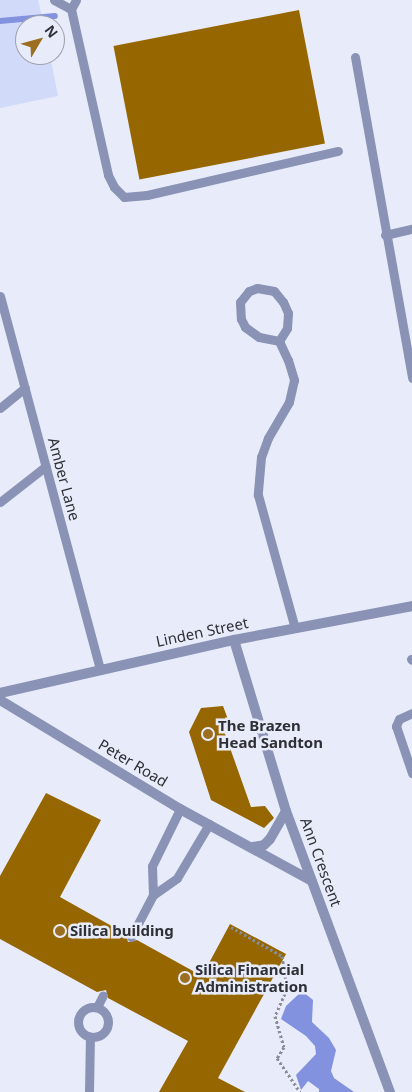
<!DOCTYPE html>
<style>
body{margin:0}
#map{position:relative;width:412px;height:1092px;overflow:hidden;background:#e8ecfa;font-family:"Noto Sans",sans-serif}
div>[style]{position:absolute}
.green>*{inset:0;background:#d2daf9}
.water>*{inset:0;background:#8292df}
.stream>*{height:6px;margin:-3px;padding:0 3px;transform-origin:3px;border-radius:3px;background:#8292df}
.building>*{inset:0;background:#966600;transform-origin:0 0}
.path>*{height:3px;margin-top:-1.5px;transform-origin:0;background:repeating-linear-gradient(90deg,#8a8d96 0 2.5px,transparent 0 5px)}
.service>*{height:9px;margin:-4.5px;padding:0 4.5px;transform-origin:4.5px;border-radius:4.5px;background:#8a93b5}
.service>.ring{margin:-4.5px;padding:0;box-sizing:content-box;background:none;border:9px solid #8a93b5;border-radius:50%}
.minor>*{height:10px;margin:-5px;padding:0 5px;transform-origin:5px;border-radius:5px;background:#8a93b5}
.dots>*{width:14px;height:14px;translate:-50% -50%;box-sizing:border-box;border:2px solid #e8ecfa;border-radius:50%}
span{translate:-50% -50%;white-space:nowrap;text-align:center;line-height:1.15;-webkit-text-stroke:5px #e8ecfa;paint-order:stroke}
.street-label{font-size:15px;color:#2e3035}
.poi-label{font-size:15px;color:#2e3035;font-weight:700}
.left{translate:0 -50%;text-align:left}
.north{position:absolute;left:15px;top:15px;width:50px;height:50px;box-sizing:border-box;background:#e8ecfa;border:1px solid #9ea1ab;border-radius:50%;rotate:53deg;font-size:14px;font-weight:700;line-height:20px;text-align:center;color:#2e3035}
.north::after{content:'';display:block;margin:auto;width:18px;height:22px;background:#9c6e1f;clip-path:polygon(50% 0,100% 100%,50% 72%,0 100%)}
</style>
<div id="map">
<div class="green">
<div style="clip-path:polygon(0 0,38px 0,44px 25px,25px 25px,25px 55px,50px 55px,58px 96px,0 108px)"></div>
</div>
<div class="water">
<div style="clip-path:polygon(302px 991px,313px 1000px,312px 1022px,329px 1038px,336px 1050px,331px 1071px,334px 1078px,354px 1092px,319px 1092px,319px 1089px,308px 1081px,301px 1090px,296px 1075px,316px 1054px,315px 1046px,306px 1036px,281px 1019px,286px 1006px)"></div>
</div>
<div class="stream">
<div style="left:0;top:21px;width:55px;rotate:-5.2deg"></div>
</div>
<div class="building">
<div style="left:299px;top:10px;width:136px;height:189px;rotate:79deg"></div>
<div style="clip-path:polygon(223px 706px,232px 730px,224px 731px,251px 807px,265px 806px,274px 818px,264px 828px,211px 800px,189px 732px,201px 708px)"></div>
<div style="clip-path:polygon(46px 793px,101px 820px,60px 897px,126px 934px,128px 942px,137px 940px,202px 976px,230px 924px,286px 954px,218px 1078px,245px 1092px,159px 1092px,188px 1041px,108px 998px,106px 990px,97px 992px,0 939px,0 876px)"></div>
</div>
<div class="path">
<div style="left:231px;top:927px;width:59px;rotate:29.6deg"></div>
<div style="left:282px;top:956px;width:33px;rotate:81deg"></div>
<div style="left:287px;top:989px;width:30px;rotate:114deg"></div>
<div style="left:275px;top:1016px;width:32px;rotate:74deg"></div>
<div style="left:284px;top:1047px;width:13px;rotate:122deg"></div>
<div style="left:277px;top:1058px;width:41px;rotate:55.9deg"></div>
</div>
<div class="service">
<div style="left:54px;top:0;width:19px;rotate:28deg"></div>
<div style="left:76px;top:0;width:10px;rotate:119deg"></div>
<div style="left:71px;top:9px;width:170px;rotate:77.4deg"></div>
<div style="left:108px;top:175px;width:13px;rotate:63deg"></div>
<div style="left:114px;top:187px;width:14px;rotate:45deg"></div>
<div style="left:124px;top:197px;width:23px;rotate:-5deg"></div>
<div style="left:147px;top:195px;width:196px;rotate:-13deg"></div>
<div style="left:355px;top:57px;width:326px;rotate:79.9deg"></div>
<div style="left:385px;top:235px;width:28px;rotate:-13deg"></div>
<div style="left:0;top:296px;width:387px;rotate:75deg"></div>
<div style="left:279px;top:341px;width:15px;rotate:-58deg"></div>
<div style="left:287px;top:328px;width:15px;rotate:-86deg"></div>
<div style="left:288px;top:313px;width:12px;rotate:-114deg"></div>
<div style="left:283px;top:302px;width:14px;rotate:-129deg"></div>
<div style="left:274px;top:291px;width:17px;rotate:-170deg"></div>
<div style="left:257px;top:288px;width:9px;rotate:159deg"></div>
<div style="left:249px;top:291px;width:14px;rotate:129deg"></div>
<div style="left:240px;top:302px;width:17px;rotate:87deg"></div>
<div style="left:241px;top:319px;width:9px;rotate:63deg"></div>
<div style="left:245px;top:327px;width:17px;rotate:36deg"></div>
<div style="left:259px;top:337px;width:20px;rotate:11deg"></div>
<div style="left:279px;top:341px;width:21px;rotate:65deg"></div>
<div style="left:288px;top:360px;width:21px;rotate:73deg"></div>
<div style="left:294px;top:380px;width:23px;rotate:103deg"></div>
<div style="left:289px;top:402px;width:42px;rotate:120.3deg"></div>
<div style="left:268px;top:438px;width:20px;rotate:110deg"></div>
<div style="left:261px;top:457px;width:38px;rotate:95deg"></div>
<div style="left:258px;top:495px;width:138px;rotate:74.5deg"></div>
<div style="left:0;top:408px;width:32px;rotate:-39deg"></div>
<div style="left:0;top:502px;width:58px;rotate:-38deg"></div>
<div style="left:411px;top:659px;width:1px;rotate:45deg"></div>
<div style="left:412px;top:713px;width:14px;rotate:155deg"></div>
<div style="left:399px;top:719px;width:8px;rotate:113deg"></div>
<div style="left:396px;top:726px;width:50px;rotate:71.2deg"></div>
<div style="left:153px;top:895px;width:29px;rotate:-92deg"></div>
<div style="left:152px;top:866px;width:64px;rotate:-63.8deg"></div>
<div style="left:131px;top:937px;width:47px;rotate:-62.4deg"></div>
<div style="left:153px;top:895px;width:29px;rotate:-35deg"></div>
<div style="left:177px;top:878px;width:63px;rotate:-59.3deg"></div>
<div class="ring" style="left:78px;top:1007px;width:21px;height:21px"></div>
<div style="left:97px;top:1007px;width:13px;rotate:-63deg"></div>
<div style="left:89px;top:1092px;width:55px;rotate:-89deg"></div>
</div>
<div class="minor">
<div style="left:234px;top:640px;width:179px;rotate:73.1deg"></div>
<div style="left:286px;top:811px;width:300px;rotate:69.7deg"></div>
<div style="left:0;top:693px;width:240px;rotate:-12.8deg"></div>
<div style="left:234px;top:640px;width:181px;rotate:-10.8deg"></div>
<div style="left:0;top:700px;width:210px;rotate:31.2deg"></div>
<div style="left:180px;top:809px;width:150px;rotate:28.6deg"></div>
<div style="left:253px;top:847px;width:11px;rotate:-10deg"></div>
<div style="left:264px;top:845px;width:8px;rotate:-45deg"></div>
<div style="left:270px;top:839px;width:32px;rotate:-60deg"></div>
</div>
<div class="dots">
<div style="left:208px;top:734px;background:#9c6e1f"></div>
<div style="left:60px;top:931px;background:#9c6e1f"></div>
<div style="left:185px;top:978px;background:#9c6e1f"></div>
</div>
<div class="street-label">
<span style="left:64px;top:479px;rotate:75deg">Amber Lane</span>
<span style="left:202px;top:632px;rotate:-12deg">Linden Street</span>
<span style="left:133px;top:763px;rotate:31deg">Peter Road</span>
<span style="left:321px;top:862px;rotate:70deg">Ann Crescent</span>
</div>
<div class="poi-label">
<span class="left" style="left:218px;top:734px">The Brazen<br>Head Sandton</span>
<span class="left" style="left:70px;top:931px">Silica building</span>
<span class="left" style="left:195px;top:978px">Silica Financial<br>Administration</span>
</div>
<div class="north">N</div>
</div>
